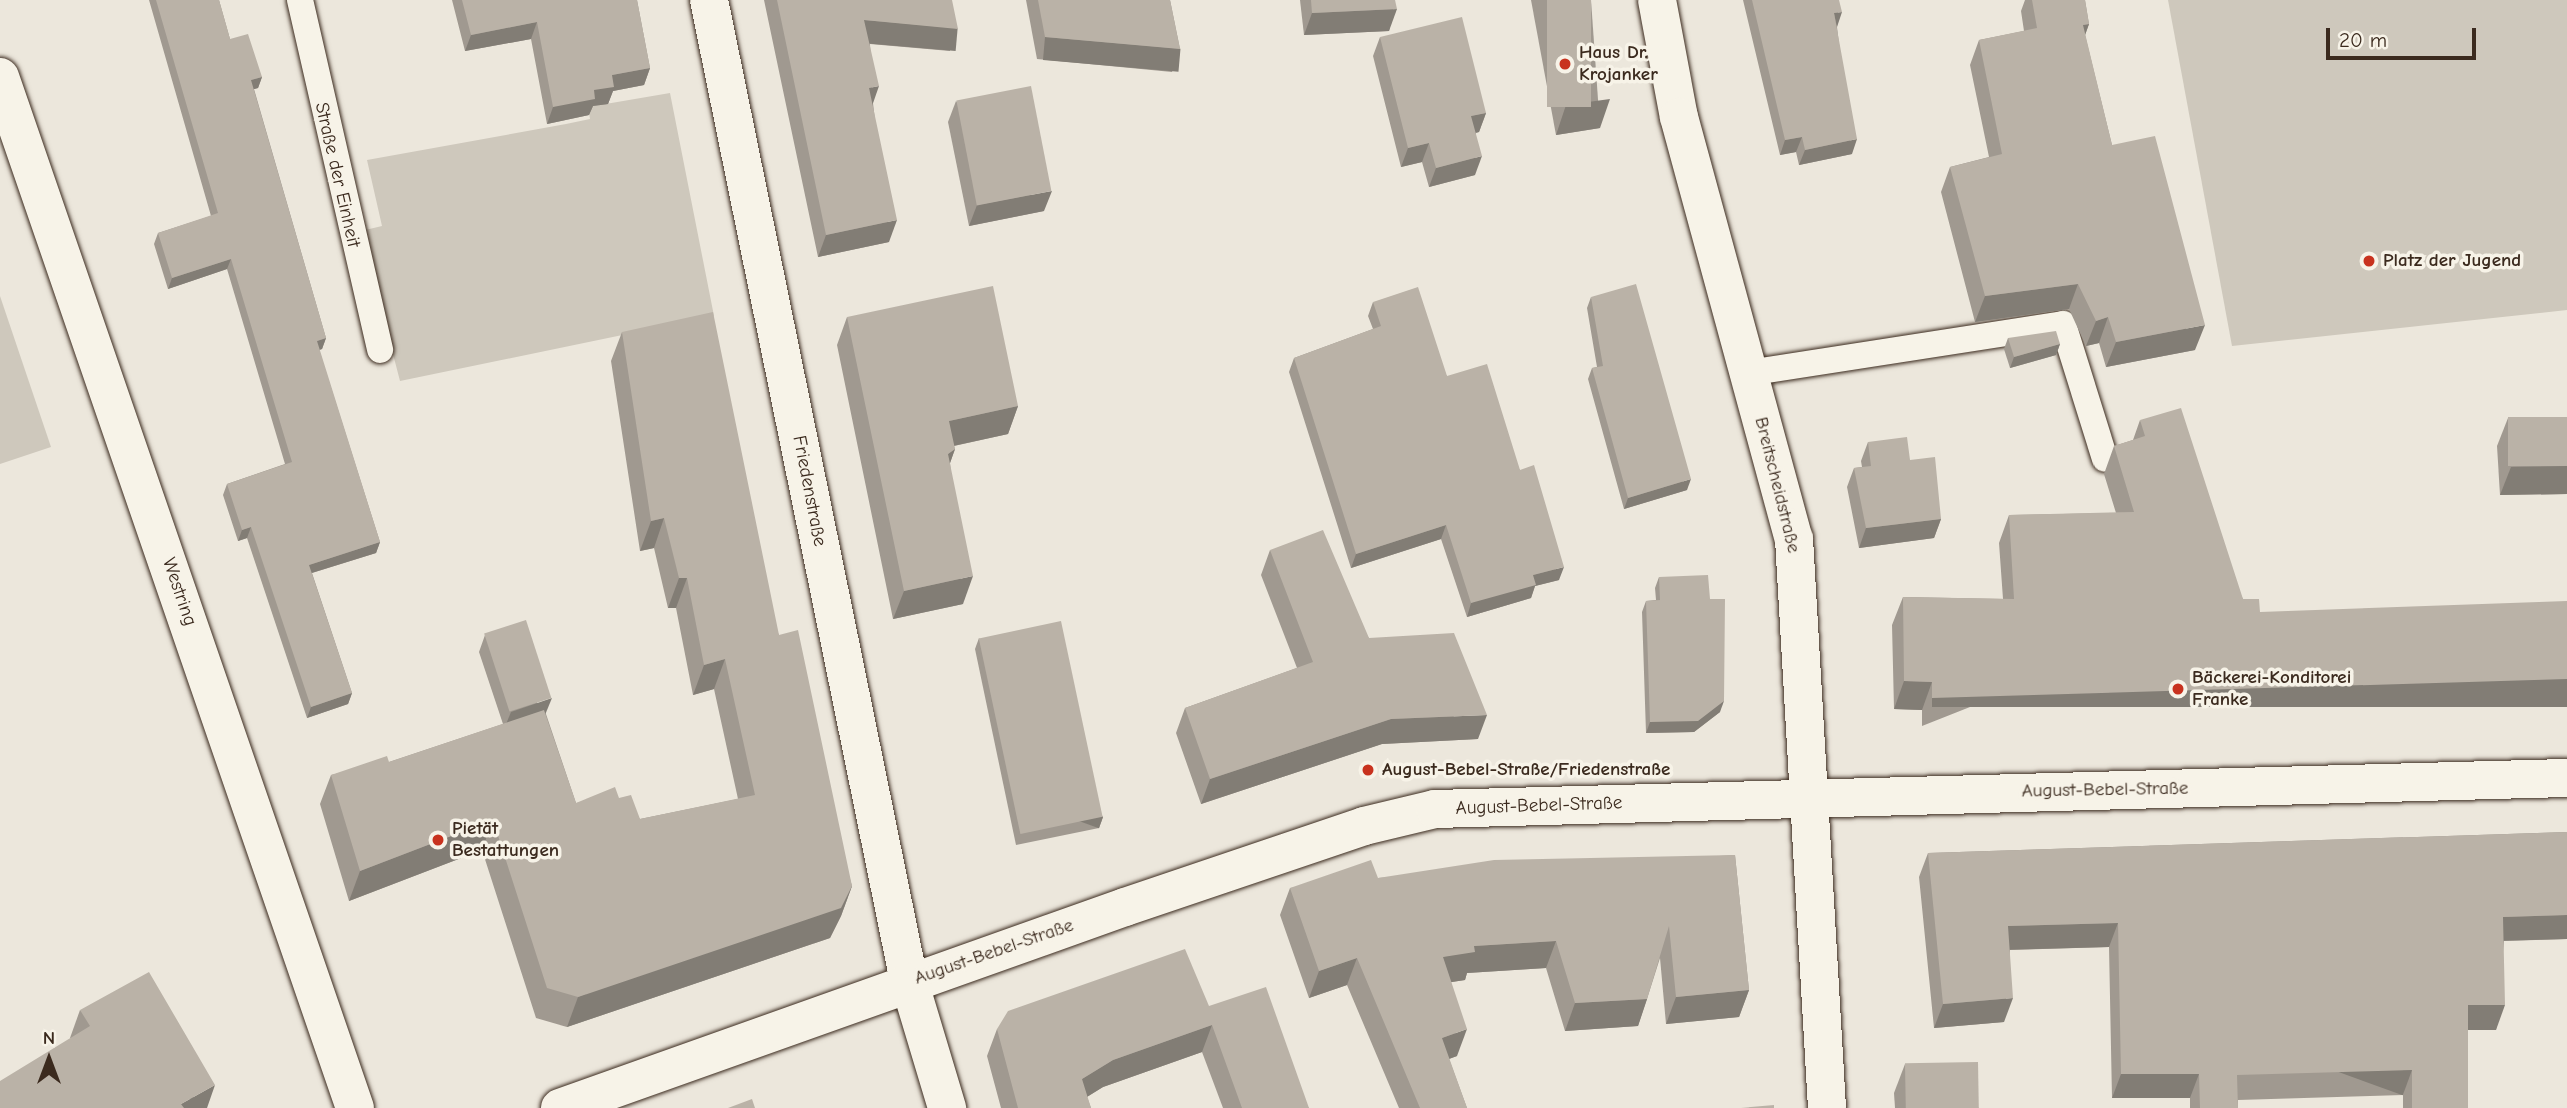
<!DOCTYPE html>
<meta charset="utf-8">
<style>
body{margin:0}
#map{position:relative;width:2567px;height:1108px;overflow:hidden;background:#ece7dc;font-family:"Comic Neue",sans-serif}
div>[style]{position:absolute}
.green>*{inset:0;background:#cec8bc}
.roads{filter:drop-shadow(0 0 2px #3b2a1e) drop-shadow(0 0 2px #3b2a1e)}
.service>*{height:26px;margin:-13px;padding:0 13px;transform-origin:13px;border-radius:13px;background:#f7f3e8}
.minor>*{height:38px;margin:-19px;padding:0 19px;transform-origin:19px;border-radius:19px;background:#f7f3e8}
.tertiary>*{height:38px;margin:-19px;padding:0 19px;transform-origin:19px;border-radius:19px;background:#f7f3e8}
.secondary>*{height:38px;margin:-19px;padding:0 19px;transform-origin:19px;border-radius:19px;background:#f7f3e8}
.wall>*{inset:0;background:#a09990}
.shaded-wall>*{inset:0;background:#827d75;transform-origin:0 0}
.building>*{inset:0;background:#bab2a7;transform-origin:0 0}
.dots>*{width:19px;height:19px;translate:-50% -50%;box-sizing:border-box;border:4px solid #f7f3e8;border-radius:50%}
span{translate:-50% -50%;white-space:nowrap;text-align:center;line-height:1.15;-webkit-text-stroke:7px #f7f3e8;paint-order:stroke}
.poi-label{font-size:19px;color:#3b2a1e;font-weight:700}
.left{translate:0 -50%;text-align:left}
.street-label{font-size:19px;color:#3b2a1e}
.north{position:absolute;left:14px;top:1024px;width:70px;height:70px;-webkit-text-stroke:5px #f7f3e8;paint-order:stroke;rotate:0deg;font-size:19px;font-weight:700;line-height:28px;text-align:center;color:#3b2a1e}
.north::after{content:'';display:block;margin:auto;width:24px;height:32px;background:#3b2a1e;clip-path:polygon(50% 0,100% 100%,50% 72%,0 100%)}
.scale{position:absolute;left:2326px;top:28px;width:150px;height:32px;box-sizing:border-box;border:4px solid #3b2a1e;border-top:0;padding-left:9px;font-size:21px;line-height:24px;white-space:nowrap;color:#3b2a1e;-webkit-text-stroke:5px #f7f3e8;paint-order:stroke}
</style>
<div id="map">
<div class="green">
<div style="clip-path:polygon(2168px 0,2567px 0,2567px 310px,2232px 346px)"></div>
<div style="clip-path:polygon(670px 93px,714px 316px,400px 381px,361px 231px,382px 226px,367px 160px,566px 124px,590px 119px,588px 107px)"></div>
<div style="clip-path:polygon(0 296px,51px 447px,0 464px)"></div>
</div>
<div class="roads">
<div class="service">
<div style="left:300px;top:0;width:359px;rotate:77.1deg"></div>
<div style="left:1748px;top:373px;width:319px;rotate:-8.8deg"></div>
<div style="left:2063px;top:324px;width:141px;rotate:72.7deg"></div>
</div>
<div class="minor">
<div style="left:709px;top:0;width:1001px;rotate:78.48deg"></div>
<div style="left:909px;top:981px;width:133px;rotate:73.3deg"></div>
<div style="left:1657px;top:0;width:119px;rotate:79.4deg"></div>
<div style="left:1679px;top:117px;width:437px;rotate:74.8deg"></div>
<div style="left:1794px;top:539px;width:570px;rotate:86.68deg"></div>
</div>
<div class="tertiary">
<div style="left:560px;top:1108px;width:600px;rotate:-19.58deg"></div>
<div style="left:1125px;top:907px;width:252px;rotate:-18.7deg"></div>
<div style="left:1364px;top:826px;width:73px;rotate:-13.5deg"></div>
<div style="left:1435px;top:809px;width:1132px;rotate:-1.57deg"></div>
</div>
<div class="secondary">
<div style="left:0;top:77px;width:1090px;rotate:71deg"></div>
</div>
</div>
<div class="wall">
<div style="clip-path:polygon(149px 0,219px 0,230px 39px,262px 77px,258px 88px,254px 89px,326px 338px,322px 349px,319px 350px,380px 542px,376px 553px,312px 573px,352px 693px,348px 704px,307px 718px,247px 538px,238px 541px,223px 495px,227px 484px,285px 464px,227px 269px,168px 289px,154px 244px,158px 233px,211px 216px)"></div>
<div style="clip-path:polygon(452px 0,637px 0,650px 68px,644px 85px,613px 91px,608px 104px,593px 106px,589px 115px,547px 124px,531px 39px,465px 51px)"></div>
<div style="clip-path:polygon(764px 0,952px 0,950px 51px,870px 44px,873px 103px,889px 242px,818px 257px)"></div>
<div style="clip-path:polygon(1026px 0,1170px 0,1180px 49px,1172px 72px,1037px 59px)"></div>
<div style="clip-path:polygon(1300px 0,1395px 0,1389px 31px,1304px 35px)"></div>
<div style="clip-path:polygon(1531px 0,1591px 0,1600px 128px,1556px 135px)"></div>
<div style="clip-path:polygon(1743px 0,1839px 0,1837px 27px,1852px 154px,1799px 165px,1796px 152px,1780px 155px)"></div>
<div style="clip-path:polygon(2025px 0,2085px 0,2089px 24px,2085px 35px,2112px 145px,2195px 350px,2106px 367px,2099px 343px,2086px 346px,2069px 309px,1975px 322px,1941px 192px,1950px 167px,1989px 157px,1970px 65px,1979px 40px,2024px 31px,2021px 11px)"></div>
<div style="clip-path:polygon(1380px 37px,1486px 113px,1479px 132px,1476px 133px,1475px 175px,1429px 187px,1422px 162px,1401px 167px,1373px 56px)"></div>
<div style="clip-path:polygon(956px 101px,1044px 211px,969px 226px,948px 122px)"></div>
<div style="clip-path:polygon(1591px 297px,1687px 490px,1624px 509px,1588px 379px,1592px 368px,1597px 367px,1587px 308px)"></div>
<div style="clip-path:polygon(1373px 302px,1447px 376px,1520px 470px,1559px 580px,1535px 586px,1531px 598px,1467px 617px,1441px 539px,1351px 568px,1289px 372px,1294px 358px,1373px 329px,1368px 316px)"></div>
<div style="clip-path:polygon(847px 317px,1018px 406px,1008px 434px,954px 446px,955px 449px,950px 463px,963px 604px,893px 619px,837px 345px)"></div>
<div style="clip-path:polygon(622px 332px,779px 635px,852px 886px,841px 916px,830px 938px,567px 1027px,536px 1018px,482px 850px,349px 901px,320px 804px,331px 775px,389px 762px,503px 724px,479px 652px,485px 635px,546px 714px,576px 803px,619px 798px,640px 819px,738px 799px,714px 689px,693px 695px,676px 608px,668px 608px,654px 548px,640px 551px,611px 361px)"></div>
<div style="clip-path:polygon(2008px 338px,2060px 344px,2056px 355px,2010px 368px,2004px 349px)"></div>
<div style="clip-path:polygon(2567px 417px,2567px 494px,2500px 495px,2497px 446px,2508px 418px)"></div>
<div style="clip-path:polygon(2140px 420px,2243px 599px,1922px 726px,1922px 710px,1894px 709px,1892px 625px,1903px 597px,2003px 599px,1999px 543px,2009px 515px,2116px 513px,2104px 474px,2114px 446px,2133px 440px)"></div>
<div style="clip-path:polygon(1868px 442px,1910px 460px,1941px 519px,1934px 538px,1859px 548px,1847px 487px,1854px 468px,1862px 467px,1861px 461px)"></div>
<div style="clip-path:polygon(1270px 550px,1369px 638px,1478px 739px,1382px 744px,1201px 804px,1176px 733px,1185px 708px,1297px 668px,1261px 575px)"></div>
<div style="clip-path:polygon(1659px 577px,1710px 599px,1720px 712px,1694px 732px,1646px 733px,1642px 612px,1646px 601px,1656px 600px,1655px 588px)"></div>
<div style="clip-path:polygon(979px 638px,1103px 817px,1099px 828px,1016px 845px,975px 649px)"></div>
<div style="clip-path:polygon(2567px 832px,2567px 939px,2504px 941px,2496px 1030px,2468px 1030px,2468px 1108px,2403px 1108px,2403px 1095px,2238px 1100px,2238px 1108px,2190px 1108px,2190px 1098px,2112px 1098px,2109px 947px,2010px 950px,2004px 1022px,1934px 1028px,1919px 877px,1928px 853px)"></div>
<div style="clip-path:polygon(1735px 855px,1749px 990px,1739px 1017px,1666px 1024px,1660px 958px,1647px 999px,1638px 1026px,1565px 1031px,1546px 968px,1467px 973px,1465px 980px,1451px 982px,1457px 1056px,1449px 1059px,1467px 1108px,1399px 1108px,1347px 985px,1309px 998px,1280px 915px,1290px 888px,1378px 878px)"></div>
<div style="clip-path:polygon(1209px 1006px,1309px 1108px,1223px 1108px,1202px 1052px,1103px 1087px,1087px 1097px,1091px 1108px,1001px 1108px,987px 1056px,997px 1029px)"></div>
<div style="clip-path:polygon(80px 1010px,207px 1108px,70px 1038px)"></div>
<div style="clip-path:polygon(1905px 1064px,1979px 1108px,1895px 1108px,1894px 1093px)"></div>
</div>
<div class="shaded-wall">
<div style="clip-path:polygon(1397px 9px,1389px 31px,1304px 35px,1312px 13px)"></div>
<div style="clip-path:polygon(1842px 12px,1837px 27px,1834px 13px)"></div>
<div style="left:864px;top:20px;width:94px;height:23px;rotate:5deg"></div>
<div style="clip-path:polygon(537px 22px,531px 39px,465px 51px,471px 35px)"></div>
<div style="clip-path:polygon(2089px 24px,2080px 49px,2083px 25px)"></div>
<div style="left:1045px;top:37px;width:136px;height:23px;rotate:5deg"></div>
<div style="clip-path:polygon(650px 68px,644px 85px,613px 91px,608px 104px,593px 106px,589px 115px,547px 124px,553px 107px,612px 75px)"></div>
<div style="clip-path:polygon(262px 77px,258px 88px,247px 91px,251px 80px)"></div>
<div style="clip-path:polygon(879px 86px,871px 109px,869px 88px)"></div>
<div style="clip-path:polygon(1610px 99px,1600px 128px,1556px 135px,1566px 105px)"></div>
<div style="clip-path:polygon(1486px 113px,1479px 132px,1465px 135px,1471px 116px)"></div>
<div style="clip-path:polygon(1802px 137px,1796px 152px,1780px 155px,1785px 140px)"></div>
<div style="clip-path:polygon(1857px 139px,1852px 154px,1799px 165px,1805px 150px)"></div>
<div style="clip-path:polygon(1429px 143px,1422px 162px,1401px 167px,1408px 148px)"></div>
<div style="clip-path:polygon(1482px 156px,1475px 175px,1429px 187px,1436px 168px)"></div>
<div style="clip-path:polygon(1052px 191px,1044px 211px,969px 226px,977px 205px)"></div>
<div style="clip-path:polygon(897px 220px,889px 242px,818px 257px,826px 235px)"></div>
<div style="clip-path:polygon(231px 259px,227px 269px,168px 289px,172px 278px)"></div>
<div style="clip-path:polygon(2078px 284px,2069px 309px,1975px 322px,1985px 296px)"></div>
<div style="clip-path:polygon(2108px 317px,2099px 343px,2086px 346px,2096px 321px)"></div>
<div style="clip-path:polygon(2205px 325px,2195px 350px,2106px 367px,2116px 342px)"></div>
<div style="clip-path:polygon(326px 338px,322px 349px,313px 352px,317px 341px)"></div>
<div style="clip-path:polygon(2060px 344px,2056px 355px,2010px 368px,2014px 357px)"></div>
<div style="clip-path:polygon(1018px 406px,1008px 434px,939px 449px,949px 421px)"></div>
<div style="clip-path:polygon(955px 449px,945px 477px,948px 454px)"></div>
<div style="clip-path:polygon(2567px 466px,2567px 494px,2500px 495px,2511px 467px)"></div>
<div style="clip-path:polygon(1691px 479px,1687px 490px,1624px 509px,1628px 498px)"></div>
<div style="clip-path:polygon(664px 518px,654px 548px,640px 551px,651px 521px)"></div>
<div style="clip-path:polygon(1941px 519px,1934px 538px,1859px 548px,1866px 528px)"></div>
<div style="clip-path:polygon(1446px 525px,1441px 539px,1351px 568px,1356px 554px)"></div>
<div style="clip-path:polygon(251px 527px,247px 538px,238px 541px,242px 530px)"></div>
<div style="clip-path:polygon(380px 542px,376px 553px,305px 575px,309px 565px)"></div>
<div style="clip-path:polygon(1564px 567px,1559px 580px,1535px 586px,1531px 598px,1467px 617px,1471px 603px,1533px 575px)"></div>
<div style="clip-path:polygon(973px 576px,963px 604px,893px 619px,904px 591px)"></div>
<div style="clip-path:polygon(679px 578px,687px 578px,676px 608px,668px 608px)"></div>
<div style="clip-path:polygon(725px 659px,714px 689px,693px 695px,704px 665px)"></div>
<div style="left:2567px;top:679px;width:28px;height:635px;rotate:90deg"></div>
<div style="clip-path:polygon(1904px 681px,1932px 682px,1922px 710px,1894px 709px)"></div>
<div style="clip-path:polygon(352px 693px,348px 704px,307px 718px,311px 707px)"></div>
<div style="clip-path:polygon(552px 698px,545px 715px,504px 729px,511px 712px)"></div>
<div style="clip-path:polygon(1724px 701px,1720px 712px,1694px 732px,1646px 733px,1650px 722px)"></div>
<div style="clip-path:polygon(1487px 715px,1478px 739px,1382px 744px,1201px 804px,1210px 779px,1391px 719px)"></div>
<div style="left:1103px;top:817px;width:12px;height:85px;rotate:110deg"></div>
<div style="clip-path:polygon(493px 820px,482px 850px,349px 901px,360px 871px)"></div>
<div style="clip-path:polygon(852px 886px,841px 916px,830px 938px,567px 1027px,578px 997px)"></div>
<div style="clip-path:polygon(2567px 915px,2567px 939px,2494px 941px,2503px 917px)"></div>
<div style="clip-path:polygon(2118px 923px,2109px 947px,1999px 950px,2008px 926px)"></div>
<div style="clip-path:polygon(1556px 941px,1546px 968px,1467px 973px,1465px 980px,1433px 985px,1443px 957px,1474px 946px)"></div>
<div style="clip-path:polygon(1357px 958px,1347px 985px,1309px 998px,1319px 971px)"></div>
<div style="clip-path:polygon(1749px 990px,1739px 1017px,1666px 1024px,1676px 997px)"></div>
<div style="clip-path:polygon(2013px 998px,2004px 1022px,1934px 1028px,1943px 1004px)"></div>
<div style="clip-path:polygon(1647px 999px,1638px 1026px,1565px 1031px,1575px 1003px)"></div>
<div style="clip-path:polygon(2468px 1005px,2505px 1005px,2496px 1030px,2459px 1030px)"></div>
<div style="clip-path:polygon(1212px 1025px,1202px 1052px,1103px 1087px,1072px 1106px,1082px 1079px,1113px 1060px)"></div>
<div style="clip-path:polygon(1467px 1029px,1457px 1056px,1432px 1065px,1442px 1038px)"></div>
<div style="left:2412px;top:1070px;width:27px;height:175px;rotate:110deg"></div>
<div style="clip-path:polygon(2121px 1074px,2199px 1074px,2190px 1098px,2112px 1098px)"></div>
<div style="clip-path:polygon(215px 1085px,207px 1108px,180px 1108px,181px 1104px)"></div>
</div>
<div class="building">
<div style="clip-path:polygon(156px 0,219px 0,230px 39px,248px 34px,262px 77px,251px 80px,326px 338px,317px 341px,380px 542px,309px 565px,352px 693px,311px 707px,251px 527px,242px 530px,227px 484px,292px 462px,231px 259px,172px 278px,158px 233px,218px 213px)"></div>
<div style="clip-path:polygon(462px 0,637px 0,650px 68px,612px 75px,614px 87px,594px 90px,595px 99px,553px 107px,537px 22px,471px 35px)"></div>
<div style="clip-path:polygon(777px 0,952px 0,958px 29px,864px 20px,879px 86px,869px 88px,897px 220px,826px 235px)"></div>
<div style="clip-path:polygon(1038px 0,1170px 0,1180px 49px,1045px 37px)"></div>
<div style="clip-path:polygon(1311px 0,1395px 0,1397px 9px,1312px 13px)"></div>
<div style="left:1547px;top:0;width:44px;height:107px"></div>
<div style="clip-path:polygon(1752px 0,1839px 0,1842px 12px,1834px 13px,1857px 139px,1805px 150px,1802px 137px,1785px 140px)"></div>
<div style="clip-path:polygon(2032px 0,2085px 0,2089px 24px,2083px 25px,2112px 145px,2155px 136px,2205px 325px,2116px 342px,2108px 317px,2096px 321px,2078px 284px,1985px 296px,1950px 167px,2002px 154px,1979px 40px,2037px 28px)"></div>
<div style="clip-path:polygon(1462px 17px,1486px 113px,1471px 116px,1482px 156px,1436px 168px,1429px 143px,1408px 148px,1380px 37px)"></div>
<div style="left:1031px;top:86px;width:107px;height:76px;rotate:79deg"></div>
<div style="clip-path:polygon(1636px 284px,1691px 479px,1628px 498px,1592px 368px,1603px 366px,1591px 297px)"></div>
<div style="clip-path:polygon(993px 286px,1018px 406px,949px 421px,955px 449px,948px 454px,973px 576px,904px 591px,847px 317px)"></div>
<div style="clip-path:polygon(1418px 287px,1447px 376px,1487px 364px,1520px 470px,1534px 465px,1564px 567px,1533px 575px,1536px 585px,1471px 603px,1446px 525px,1356px 554px,1294px 358px,1381px 326px,1373px 302px)"></div>
<div style="clip-path:polygon(713px 312px,779px 635px,798px 630px,852px 886px,841px 908px,578px 997px,547px 988px,493px 820px,360px 871px,331px 775px,387px 756px,389px 762px,544px 710px,576px 803px,615px 787px,619px 798px,631px 795px,640px 819px,755px 795px,725px 659px,704px 665px,687px 578px,679px 578px,664px 518px,651px 521px,622px 332px)"></div>
<div style="clip-path:polygon(2056px 331px,2060px 344px,2014px 357px,2008px 338px)"></div>
<div style="clip-path:polygon(2181px 408px,2243px 599px,2259px 599px,2260px 612px,2567px 601px,2567px 679px,1932px 698px,1932px 682px,1904px 681px,1903px 597px,2014px 599px,2009px 515px,2134px 512px,2114px 446px,2145px 436px,2140px 420px)"></div>
<div style="left:2567px;top:417px;width:49px;height:59px;rotate:90deg"></div>
<div style="clip-path:polygon(1907px 437px,1910px 460px,1935px 457px,1941px 519px,1866px 528px,1854px 468px,1871px 466px,1868px 442px)"></div>
<div style="clip-path:polygon(1323px 530px,1369px 638px,1454px 633px,1487px 715px,1391px 719px,1210px 779px,1185px 708px,1313px 662px,1270px 550px)"></div>
<div style="clip-path:polygon(1708px 575px,1710px 599px,1725px 599px,1724px 701px,1698px 721px,1650px 722px,1646px 601px,1660px 600px,1659px 577px)"></div>
<div style="left:526px;top:620px;width:82px;height:44px;rotate:72deg"></div>
<div style="left:1061px;top:621px;width:200px;height:84px;rotate:78deg"></div>
<div style="clip-path:polygon(2567px 832px,2567px 915px,2503px 917px,2505px 1005px,2468px 1005px,2468px 1108px,2412px 1108px,2412px 1070px,2237px 1075px,2238px 1108px,2200px 1108px,2199px 1074px,2121px 1074px,2118px 923px,2008px 926px,2013px 998px,1943px 1004px,1928px 853px)"></div>
<div style="clip-path:polygon(1735px 855px,1749px 990px,1676px 997px,1669px 926px,1647px 999px,1575px 1003px,1556px 941px,1474px 946px,1475px 952px,1443px 957px,1467px 1029px,1442px 1038px,1467px 1108px,1420px 1108px,1357px 958px,1319px 971px,1290px 888px,1371px 860px,1378px 878px,1494px 860px)"></div>
<div style="clip-path:polygon(1185px 949px,1209px 1006px,1266px 987px,1309px 1108px,1242px 1108px,1212px 1025px,1113px 1060px,1082px 1079px,1091px 1108px,1018px 1108px,997px 1029px,1008px 1011px)"></div>
<div style="clip-path:polygon(149px 972px,215px 1085px,181px 1104px,184px 1108px,0 1108px,0 1081px,90px 1026px,80px 1010px)"></div>
<div style="left:1978px;top:1062px;width:46px;height:73px;rotate:89deg"></div>
<div style="clip-path:polygon(752px 1099px,755px 1108px,728px 1108px)"></div>
<div style="clip-path:polygon(1774px 1105px,1774px 1108px,1741px 1108px)"></div>
</div>
<div class="dots">
<div style="left:1565px;top:64px;background:#c8321e"></div>
<div style="left:2369px;top:261px;background:#c8321e"></div>
<div style="left:2178px;top:689px;background:#c8321e"></div>
<div style="left:1368px;top:770px;background:#c8321e"></div>
<div style="left:438px;top:840px;background:#c8321e"></div>
</div>
<div class="poi-label">
<span class="left" style="left:1579px;top:64px">Haus Dr.<br>Krojanker</span>
<span class="left" style="left:2383px;top:261px">Platz der Jugend</span>
<span class="left" style="left:2192px;top:689px">Bäckerei-Konditorei<br>Franke</span>
<span class="left" style="left:1382px;top:770px">August-Bebel-Straße/Friedenstraße</span>
<span class="left" style="left:452px;top:840px">Pietät<br>Bestattungen</span>
</div>
<div class="street-label">
<span style="left:337px;top:175px;rotate:77deg">Straße der Einheit</span>
<span style="left:1777px;top:485px;rotate:76deg">Breitscheidstraße</span>
<span style="left:809px;top:491px;rotate:79deg">Friedenstraße</span>
<span style="left:179px;top:592px;rotate:71deg">Westring</span>
<span style="left:2105px;top:790px;rotate:-1deg">August-Bebel-Straße</span>
<span style="left:1539px;top:806px;rotate:-2deg">August-Bebel-Straße</span>
<span style="left:994px;top:952px;rotate:-19deg">August-Bebel-Straße</span>
</div>
<div class="north">N</div>
<div class="scale">20 m</div>
</div>
